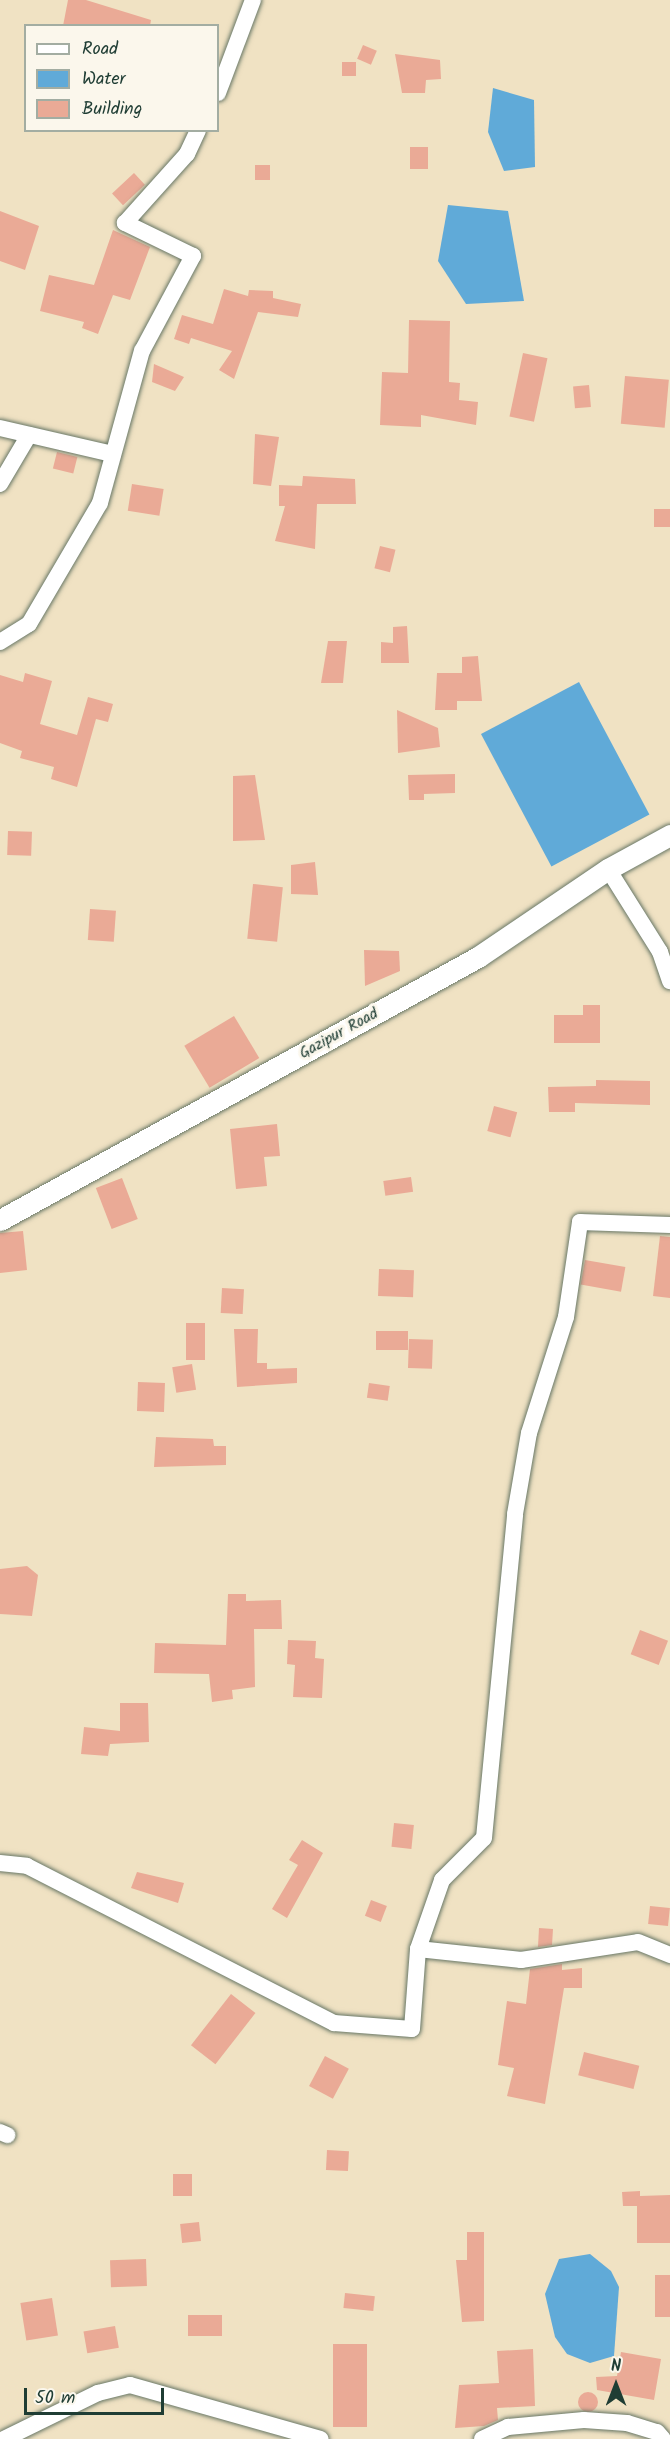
<!DOCTYPE html>
<style>
body{margin:0}
#map{position:relative;width:670px;height:2439px;overflow:hidden;background:#f0e2c3;font-family:Kalam,sans-serif}
div>[style]{position:absolute}
.water>*{inset:0;background:#60aad8;transform-origin:0 0}
.building>*{inset:0;background:#eaaa96;transform-origin:0 0}
.round{border-radius:50%}
.roads{filter:drop-shadow(0 0 2px #687766) drop-shadow(0 0 2px #687766)}
.minor>*{height:16px;margin:-8px;padding:0 8px;transform-origin:8px;border-radius:8px;background:#fff}
.tertiary>*{height:21px;margin:-10.5px;padding:0 10.5px;transform-origin:10.5px;border-radius:10.5px;background:#fff}
span{translate:-50% -50%;white-space:nowrap;text-align:center;line-height:1.15;-webkit-text-stroke:6px #fbf7ec;paint-order:stroke}
.street-label{font-size:16px;color:#1f3d34}
.legend{position:absolute;left:24px;top:24px;width:195px;height:108px;box-sizing:border-box;background:#fbf7ec;border:2px solid #a3ada2;margin:0;padding:8px 10px;list-style:none;font-size:18px;color:#1f3d34}
.legend li{display:flex;align-items:center;gap:12px;height:30px}
.legend b{width:30px;border:2px solid #a3ada2}
.north{position:absolute;left:586px;top:2355px;width:60px;height:60px;-webkit-text-stroke:4px #fbf7ec;paint-order:stroke;rotate:0deg;font-size:16px;font-weight:700;line-height:24px;text-align:center;color:#1f3d34}
.north::after{content:'';display:block;margin:auto;width:21px;height:27px;background:#1f3d34;clip-path:polygon(50% 0,100% 100%,50% 72%,0 100%)}
.scale{position:absolute;left:24px;top:2388px;width:140px;height:27px;box-sizing:border-box;border:3px solid #1f3d34;border-top:0;padding-left:8px;font-size:18px;line-height:21px;white-space:nowrap;color:#1f3d34;-webkit-text-stroke:4px #fbf7ec;paint-order:stroke}
</style>
<div id="map">
<div class="water">
<div style="clip-path:polygon(493px 88px,534px 100px,535px 167px,504px 171px,488px 132px)"></div>
<div style="clip-path:polygon(448px 205px,508px 211px,524px 301px,466px 304px,438px 261px)"></div>
<div style="left:579px;top:682px;width:150px;height:111px;rotate:62deg"></div>
<div style="clip-path:polygon(590px 2254px,611px 2271px,619px 2287px,614px 2356px,590px 2363px,567px 2354px,555px 2337px,545px 2294px,559px 2259px)"></div>
</div>
<div class="building">
<div style="clip-path:polygon(68px 0,86px 0,151px 20px,150px 26px,63px 26px)"></div>
<div style="left:363px;top:45px;width:15px;height:15px;rotate:23deg"></div>
<div style="clip-path:polygon(395px 54px,440px 60px,441px 79px,426px 80px,425px 93px,402px 93px)"></div>
<div style="left:342px;top:62px;width:14px;height:14px"></div>
<div style="left:410px;top:147px;width:18px;height:22px"></div>
<div style="left:255px;top:165px;width:15px;height:15px"></div>
<div style="left:134px;top:173px;width:16px;height:30px;rotate:47deg"></div>
<div style="clip-path:polygon(0 211px,39px 226px,25px 270px,0 261px)"></div>
<div style="clip-path:polygon(113px 230px,150px 247px,130px 300px,113px 295px,98px 334px,82px 328px,84px 322px,40px 311px,49px 275px,94px 285px)"></div>
<div style="clip-path:polygon(224px 289px,248px 296px,249px 290px,273px 291px,273px 298px,301px 304px,298px 317px,258px 312px,234px 379px,219px 370px,232px 351px,191px 338px,189px 344px,174px 339px,182px 315px,213px 324px)"></div>
<div style="clip-path:polygon(409px 320px,450px 321px,449px 382px,460px 383px,459px 400px,478px 402px,476px 425px,421px 415px,421px 427px,380px 425px,382px 372px,408px 373px)"></div>
<div style="left:523px;top:353px;width:25px;height:65px;rotate:12deg"></div>
<div style="clip-path:polygon(154px 364px,184px 377px,175px 391px,152px 382px)"></div>
<div style="left:625px;top:376px;width:44px;height:48px;rotate:5deg"></div>
<div style="left:589px;top:385px;width:22px;height:16px;rotate:85deg"></div>
<div style="clip-path:polygon(255px 434px,279px 437px,271px 486px,253px 484px)"></div>
<div style="left:57px;top:452px;width:21px;height:17px;rotate:14deg"></div>
<div style="clip-path:polygon(303px 476px,355px 479px,356px 504px,317px 504px,315px 549px,275px 541px,285px 506px,279px 506px,279px 485px,302px 486px)"></div>
<div style="left:132px;top:484px;width:32px;height:27px;rotate:9deg"></div>
<div style="left:654px;top:509px;width:16px;height:18px"></div>
<div style="left:380px;top:546px;width:16px;height:23px;rotate:14deg"></div>
<div style="clip-path:polygon(407px 626px,409px 663px,381px 663px,381px 642px,393px 643px,393px 627px)"></div>
<div style="clip-path:polygon(328px 641px,347px 641px,343px 683px,321px 683px)"></div>
<div style="clip-path:polygon(478px 656px,482px 701px,457px 701px,457px 710px,435px 710px,437px 673px,462px 673px,462px 657px)"></div>
<div style="clip-path:polygon(25px 673px,52px 681px,40px 724px,77px 735px,88px 697px,113px 704px,108px 722px,96px 719px,77px 787px,51px 779px,54px 767px,20px 758px,22px 751px,0 743px,0 675px,23px 682px)"></div>
<div style="clip-path:polygon(397px 710px,438px 728px,440px 747px,398px 753px)"></div>
<div style="clip-path:polygon(455px 774px,455px 793px,424px 794px,424px 800px,409px 800px,408px 775px)"></div>
<div style="clip-path:polygon(255px 775px,265px 840px,233px 841px,233px 776px)"></div>
<div style="left:8px;top:831px;width:24px;height:24px;rotate:2deg"></div>
<div style="clip-path:polygon(315px 862px,318px 895px,291px 894px,291px 865px)"></div>
<div style="left:253px;top:884px;width:30px;height:55px;rotate:6deg"></div>
<div style="left:90px;top:909px;width:26px;height:31px;rotate:4deg"></div>
<div style="clip-path:polygon(364px 950px,399px 951px,400px 971px,365px 986px)"></div>
<div style="clip-path:polygon(583px 1005px,600px 1005px,600px 1043px,554px 1043px,554px 1015px,583px 1015px)"></div>
<div style="left:234px;top:1016px;width:49px;height:58px;rotate:59deg"></div>
<div style="clip-path:polygon(596px 1080px,650px 1081px,650px 1105px,575px 1103px,575px 1112px,549px 1112px,548px 1087px,596px 1086px)"></div>
<div style="left:494px;top:1106px;width:24px;height:26px;rotate:15deg"></div>
<div style="clip-path:polygon(277px 1124px,280px 1156px,264px 1157px,267px 1186px,236px 1189px,230px 1129px)"></div>
<div style="left:411px;top:1177px;width:15px;height:28px;rotate:82deg"></div>
<div style="left:122px;top:1178px;width:44px;height:28px;rotate:69deg"></div>
<div style="clip-path:polygon(23px 1231px,27px 1270px,0 1273px,0 1233px)"></div>
<div style="clip-path:polygon(660px 1236px,670px 1237px,670px 1298px,653px 1296px)"></div>
<div style="left:585px;top:1260px;width:41px;height:25px;rotate:10deg"></div>
<div style="left:379px;top:1269px;width:35px;height:27px;rotate:2deg"></div>
<div style="left:222px;top:1288px;width:22px;height:25px;rotate:3deg"></div>
<div style="left:186px;top:1323px;width:19px;height:37px"></div>
<div style="clip-path:polygon(234px 1329px,258px 1329px,257px 1363px,267px 1363px,267px 1369px,297px 1368px,297px 1383px,237px 1387px)"></div>
<div style="left:376px;top:1331px;width:32px;height:19px"></div>
<div style="left:409px;top:1339px;width:24px;height:29px;rotate:2deg"></div>
<div style="left:192px;top:1364px;width:26px;height:20px;rotate:81deg"></div>
<div style="left:138px;top:1382px;width:27px;height:29px;rotate:2deg"></div>
<div style="left:369px;top:1383px;width:21px;height:15px;rotate:8deg"></div>
<div style="clip-path:polygon(156px 1437px,213px 1439px,214px 1446px,226px 1446px,226px 1465px,154px 1467px)"></div>
<div style="clip-path:polygon(27px 1566px,38px 1575px,32px 1616px,0 1614px,0 1569px)"></div>
<div style="clip-path:polygon(228px 1594px,246px 1594px,246px 1601px,281px 1600px,282px 1629px,254px 1629px,255px 1687px,232px 1690px,233px 1699px,212px 1702px,209px 1674px,154px 1673px,155px 1643px,226px 1645px)"></div>
<div style="left:640px;top:1630px;width:30px;height:26px;rotate:21deg"></div>
<div style="clip-path:polygon(288px 1640px,316px 1641px,315px 1658px,324px 1659px,322px 1698px,293px 1697px,295px 1665px,287px 1664px)"></div>
<div style="clip-path:polygon(120px 1703px,148px 1703px,149px 1742px,110px 1744px,108px 1756px,81px 1754px,84px 1727px,120px 1731px)"></div>
<div style="left:394px;top:1823px;width:20px;height:24px;rotate:6deg"></div>
<div style="clip-path:polygon(302px 1840px,323px 1853px,287px 1918px,272px 1909px,298px 1865px,289px 1860px)"></div>
<div style="clip-path:polygon(137px 1872px,184px 1883px,178px 1903px,131px 1888px)"></div>
<div style="left:371px;top:1900px;width:17px;height:17px;rotate:21deg"></div>
<div style="left:650px;top:1906px;width:20px;height:18px;rotate:6deg"></div>
<div style="clip-path:polygon(539px 1928px,553px 1929px,552px 1945px,538px 1947px)"></div>
<div style="clip-path:polygon(562px 1964px,562px 1970px,582px 1968px,582px 1988px,564px 1988px,545px 2104px,507px 2096px,514px 2068px,498px 2065px,507px 2001px,526px 2004px,530px 1969px)"></div>
<div style="left:231px;top:1994px;width:31px;height:65px;rotate:38deg"></div>
<div style="left:584px;top:2052px;width:57px;height:24px;rotate:14deg"></div>
<div style="left:325px;top:2056px;width:27px;height:34px;rotate:28deg"></div>
<div style="left:327px;top:2150px;width:22px;height:20px;rotate:3deg"></div>
<div style="left:173px;top:2174px;width:19px;height:22px"></div>
<div style="clip-path:polygon(640px 2191px,640px 2196px,670px 2195px,670px 2243px,637px 2243px,637px 2206px,623px 2206px,622px 2192px)"></div>
<div style="left:199px;top:2222px;width:19px;height:19px;rotate:84deg"></div>
<div style="clip-path:polygon(467px 2232px,484px 2232px,484px 2321px,462px 2322px,456px 2260px,467px 2260px)"></div>
<div style="left:146px;top:2259px;width:27px;height:36px;rotate:88deg"></div>
<div style="left:655px;top:2275px;width:15px;height:42px"></div>
<div style="left:345px;top:2293px;width:30px;height:15px;rotate:6deg"></div>
<div style="left:52px;top:2298px;width:38px;height:32px;rotate:81deg"></div>
<div style="left:188px;top:2315px;width:34px;height:21px"></div>
<div style="left:115px;top:2326px;width:22px;height:32px;rotate:80deg"></div>
<div style="left:333px;top:2344px;width:34px;height:83px"></div>
<div style="clip-path:polygon(533px 2349px,535px 2406px,497px 2408px,498px 2420px,484px 2426px,455px 2428px,459px 2385px,499px 2383px,497px 2351px)"></div>
<div style="clip-path:polygon(621px 2352px,661px 2359px,654px 2400px,597px 2390px,596px 2377px,617px 2376px)"></div>
<div class="round" style="left:578px;top:2392px;width:20px;height:20px"></div>
</div>
<div class="roads">
<div class="minor">
<div style="left:218px;top:93px;width:99px;rotate:-69.4deg"></div>
<div style="left:0;top:428px;width:116px;rotate:13deg"></div>
<div style="left:0;top:484px;width:57px;rotate:-59.4deg"></div>
<div style="left:0;top:642px;width:34px;rotate:-32deg"></div>
<div style="left:29px;top:624px;width:140px;rotate:-59.6deg"></div>
<div style="left:100px;top:503px;width:158px;rotate:-74.6deg"></div>
<div style="left:142px;top:351px;width:108px;rotate:-61.8deg"></div>
<div style="left:193px;top:256px;width:76px;rotate:-154.1deg"></div>
<div style="left:125px;top:223px;width:93px;rotate:-48.1deg"></div>
<div style="left:187px;top:154px;width:26px;rotate:-65deg"></div>
<div style="left:608px;top:869px;width:98px;rotate:57.9deg"></div>
<div style="left:660px;top:952px;width:31px;rotate:71deg"></div>
<div style="left:0;top:1863px;width:27px;rotate:6deg"></div>
<div style="left:27px;top:1866px;width:345px;rotate:27.1deg"></div>
<div style="left:334px;top:2023px;width:78px;rotate:4.4deg"></div>
<div style="left:412px;top:2029px;width:80px;rotate:-85.7deg"></div>
<div style="left:418px;top:1949px;width:73px;rotate:-70.8deg"></div>
<div style="left:442px;top:1880px;width:59px;rotate:-45deg"></div>
<div style="left:484px;top:1838px;width:325px;rotate:-84.5deg"></div>
<div style="left:515px;top:1514px;width:82px;rotate:-80.2deg"></div>
<div style="left:529px;top:1433px;width:122px;rotate:-72.3deg"></div>
<div style="left:566px;top:1317px;width:96px;rotate:-81.6deg"></div>
<div style="left:580px;top:1222px;width:90px;rotate:1.9deg"></div>
<div style="left:418px;top:1949px;width:104px;rotate:6.1deg"></div>
<div style="left:521px;top:1960px;width:118px;rotate:-8.7deg"></div>
<div style="left:638px;top:1942px;width:35px;rotate:22deg"></div>
<div style="left:0;top:2132px;width:8px;rotate:23deg"></div>
<div style="left:4px;top:2439px;width:105px;rotate:-26.1deg"></div>
<div style="left:98px;top:2393px;width:33px;rotate:-14deg"></div>
<div style="left:130px;top:2385px;width:198px;rotate:15.8deg"></div>
<div style="left:482px;top:2439px;width:29px;rotate:-25deg"></div>
<div style="left:508px;top:2427px;width:76px;rotate:-5.3deg"></div>
<div style="left:584px;top:2420px;width:43px;rotate:4deg"></div>
<div style="left:627px;top:2423px;width:31px;rotate:17deg"></div>
<div style="left:657px;top:2432px;width:9px;rotate:49deg"></div>
</div>
<div class="tertiary">
<div style="left:0;top:1220px;width:546px;rotate:-28.82deg"></div>
<div style="left:478px;top:957px;width:157px;rotate:-34.1deg"></div>
<div style="left:608px;top:869px;width:71px;rotate:-28.7deg"></div>
</div>
</div>
<div class="street-label">
<span style="left:339px;top:1034px;rotate:-29deg">Gazipur Road</span>
</div>
<ul class="legend">
<li><b style="height:8px;background:#fff"></b>Road</li>
<li><b style="height:16px;background:#60aad8"></b>Water</li>
<li><b style="height:16px;background:#eaaa96"></b>Building</li>
</ul>
<div class="north">N</div>
<div class="scale">50 m</div>
</div>
